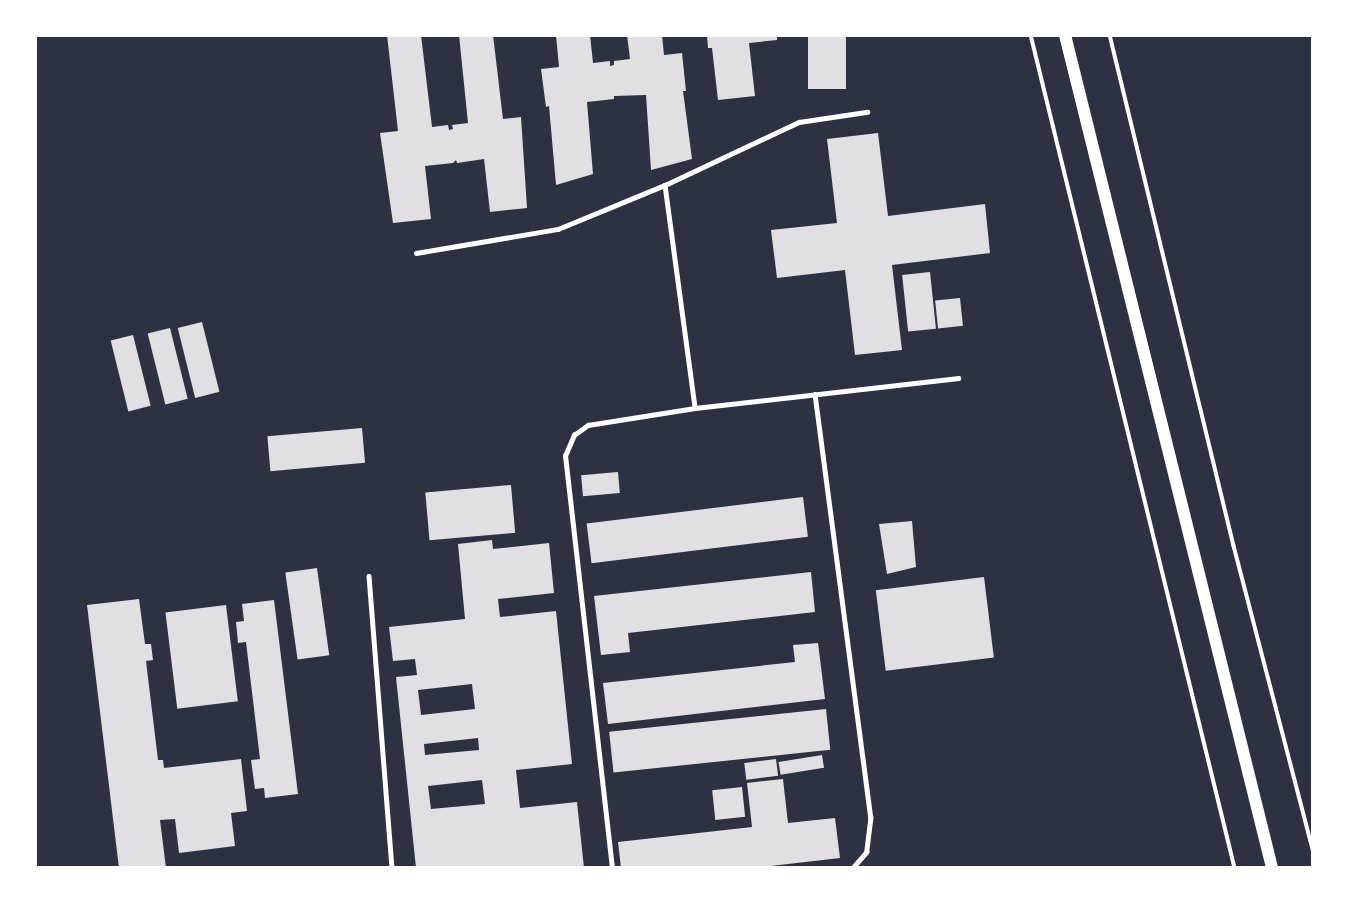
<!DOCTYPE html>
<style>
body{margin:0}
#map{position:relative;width:1348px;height:903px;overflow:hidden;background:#2d3142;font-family:"Source Serif 4",serif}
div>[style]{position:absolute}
.building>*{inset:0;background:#e0e0e3;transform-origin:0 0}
.path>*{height:3.5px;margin:-1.75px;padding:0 1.75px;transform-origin:1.75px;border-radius:1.75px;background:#fff}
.service>*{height:4.5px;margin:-2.25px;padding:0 2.25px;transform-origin:2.25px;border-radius:2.25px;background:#fff}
.secondary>*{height:12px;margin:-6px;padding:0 6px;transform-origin:6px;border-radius:6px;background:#fff}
span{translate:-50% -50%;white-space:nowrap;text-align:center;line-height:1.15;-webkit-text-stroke:6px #fff;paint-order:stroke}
.frame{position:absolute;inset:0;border:37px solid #fff;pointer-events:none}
</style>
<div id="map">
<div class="building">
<div style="clip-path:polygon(387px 35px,421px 35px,432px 127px,448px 125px,449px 130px,453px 129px,452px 125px,468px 123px,459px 35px,493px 35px,503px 119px,521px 117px,527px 208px,490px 212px,484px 159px,457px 163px,456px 160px,453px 163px,425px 166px,431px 219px,393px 223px,380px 133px,398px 131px)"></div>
<div style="clip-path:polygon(556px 35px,590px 35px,593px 63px,610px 61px,610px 66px,614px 65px,614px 61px,630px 59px,627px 35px,662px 35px,664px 55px,682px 53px,686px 91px,683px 91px,692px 159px,651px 170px,646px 95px,614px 96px,614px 99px,587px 102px,593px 174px,556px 185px,549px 106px,546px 107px,541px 69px,559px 67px)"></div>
<div style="clip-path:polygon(707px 35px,805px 35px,805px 37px,777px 37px,777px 40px,749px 43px,755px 96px,718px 100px,712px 48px,708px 48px)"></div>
<div style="left:808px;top:35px;width:38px;height:54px"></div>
<div style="clip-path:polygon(878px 133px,888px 216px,985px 204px,990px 253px,892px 265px,902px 350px,855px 355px,845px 270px,777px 278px,771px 230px,837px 223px,827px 139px)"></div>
<div style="left:930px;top:272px;width:57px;height:28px;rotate:84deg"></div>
<div style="left:960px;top:298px;width:28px;height:25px;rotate:84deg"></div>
<div style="left:202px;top:322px;width:72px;height:25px;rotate:76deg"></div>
<div style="left:170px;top:328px;width:73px;height:23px;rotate:76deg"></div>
<div style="left:133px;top:335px;width:73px;height:23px;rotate:76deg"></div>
<div style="left:362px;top:428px;width:35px;height:95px;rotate:85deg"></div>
<div style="left:618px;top:472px;width:21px;height:37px;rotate:85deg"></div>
<div style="left:511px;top:485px;width:48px;height:86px;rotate:85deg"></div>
<div style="left:803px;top:497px;width:40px;height:218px;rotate:83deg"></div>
<div style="clip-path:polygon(912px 521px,916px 567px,887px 574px,879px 524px)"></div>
<div style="clip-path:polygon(evenodd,492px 540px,493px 549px,549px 543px,554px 593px,498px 599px,500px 617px,556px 611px,572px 764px,516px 770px,520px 808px,577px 802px,584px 868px,416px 868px,396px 677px,417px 675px,415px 659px,393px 661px,389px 627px,465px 619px,458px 544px,492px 540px,472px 684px,475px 709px,421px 715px,418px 690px,472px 684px,492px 540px,478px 738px,479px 750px,425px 755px,424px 744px,478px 738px,492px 540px,482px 780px,485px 804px,431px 809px,428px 786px,482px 780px)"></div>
<div style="left:317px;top:568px;width:88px;height:32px;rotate:82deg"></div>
<div style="clip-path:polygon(811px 572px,815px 612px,628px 633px,630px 652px,601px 655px,594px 596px)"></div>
<div style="left:984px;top:577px;width:81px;height:109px;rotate:83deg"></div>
<div style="clip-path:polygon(139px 599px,145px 644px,151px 644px,153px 660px,146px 661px,158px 760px,163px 760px,164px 768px,241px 759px,247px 811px,231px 813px,235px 846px,179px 853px,175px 819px,160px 820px,166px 868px,119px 868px,87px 605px)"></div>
<div style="clip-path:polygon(274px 600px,298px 794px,265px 798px,264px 788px,255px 789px,251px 760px,260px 759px,246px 642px,238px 643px,236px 622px,244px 621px,242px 604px)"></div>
<div style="left:226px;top:605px;width:97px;height:61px;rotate:83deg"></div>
<div style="clip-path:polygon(818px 643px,825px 699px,608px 724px,603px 683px,795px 662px,793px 645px)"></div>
<div style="left:826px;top:709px;width:41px;height:218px;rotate:84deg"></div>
<div style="left:822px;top:755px;width:13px;height:44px;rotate:81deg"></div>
<div style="left:776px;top:759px;width:17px;height:32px;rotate:83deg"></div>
<div style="clip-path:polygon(783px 779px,788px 823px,835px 818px,840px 858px,753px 868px,621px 868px,618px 842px,752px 827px,747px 783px)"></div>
<div style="left:742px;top:787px;width:30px;height:30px;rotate:84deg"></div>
</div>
<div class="path">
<div style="left:1031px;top:35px;width:858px;rotate:76.24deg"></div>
<div style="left:1110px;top:35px;width:526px;rotate:76.36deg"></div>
<div style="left:1234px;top:546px;width:314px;rotate:75.4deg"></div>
</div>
<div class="service">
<div style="left:665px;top:185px;width:225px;rotate:82.3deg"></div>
<div style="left:416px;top:253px;width:144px;rotate:-9.6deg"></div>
<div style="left:558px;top:229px;width:116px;rotate:-22.4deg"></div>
<div style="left:665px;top:185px;width:148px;rotate:-25.2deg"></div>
<div style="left:799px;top:122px;width:69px;rotate:-8.4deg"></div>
<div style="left:815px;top:394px;width:427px;rotate:82.5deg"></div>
<div style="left:871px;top:817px;width:35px;rotate:97deg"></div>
<div style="left:867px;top:852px;width:21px;rotate:131deg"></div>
<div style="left:369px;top:576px;width:293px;rotate:85.5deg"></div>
<div style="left:612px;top:868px;width:415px;rotate:-96.5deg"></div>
<div style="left:565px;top:456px;width:23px;rotate:-67deg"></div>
<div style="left:574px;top:435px;width:17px;rotate:-36deg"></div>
<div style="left:588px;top:425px;width:108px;rotate:-9deg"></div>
<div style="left:695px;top:408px;width:265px;rotate:-6.5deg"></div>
</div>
<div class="secondary">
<div style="left:1065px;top:35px;width:858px;rotate:76.04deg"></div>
</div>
<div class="frame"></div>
</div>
